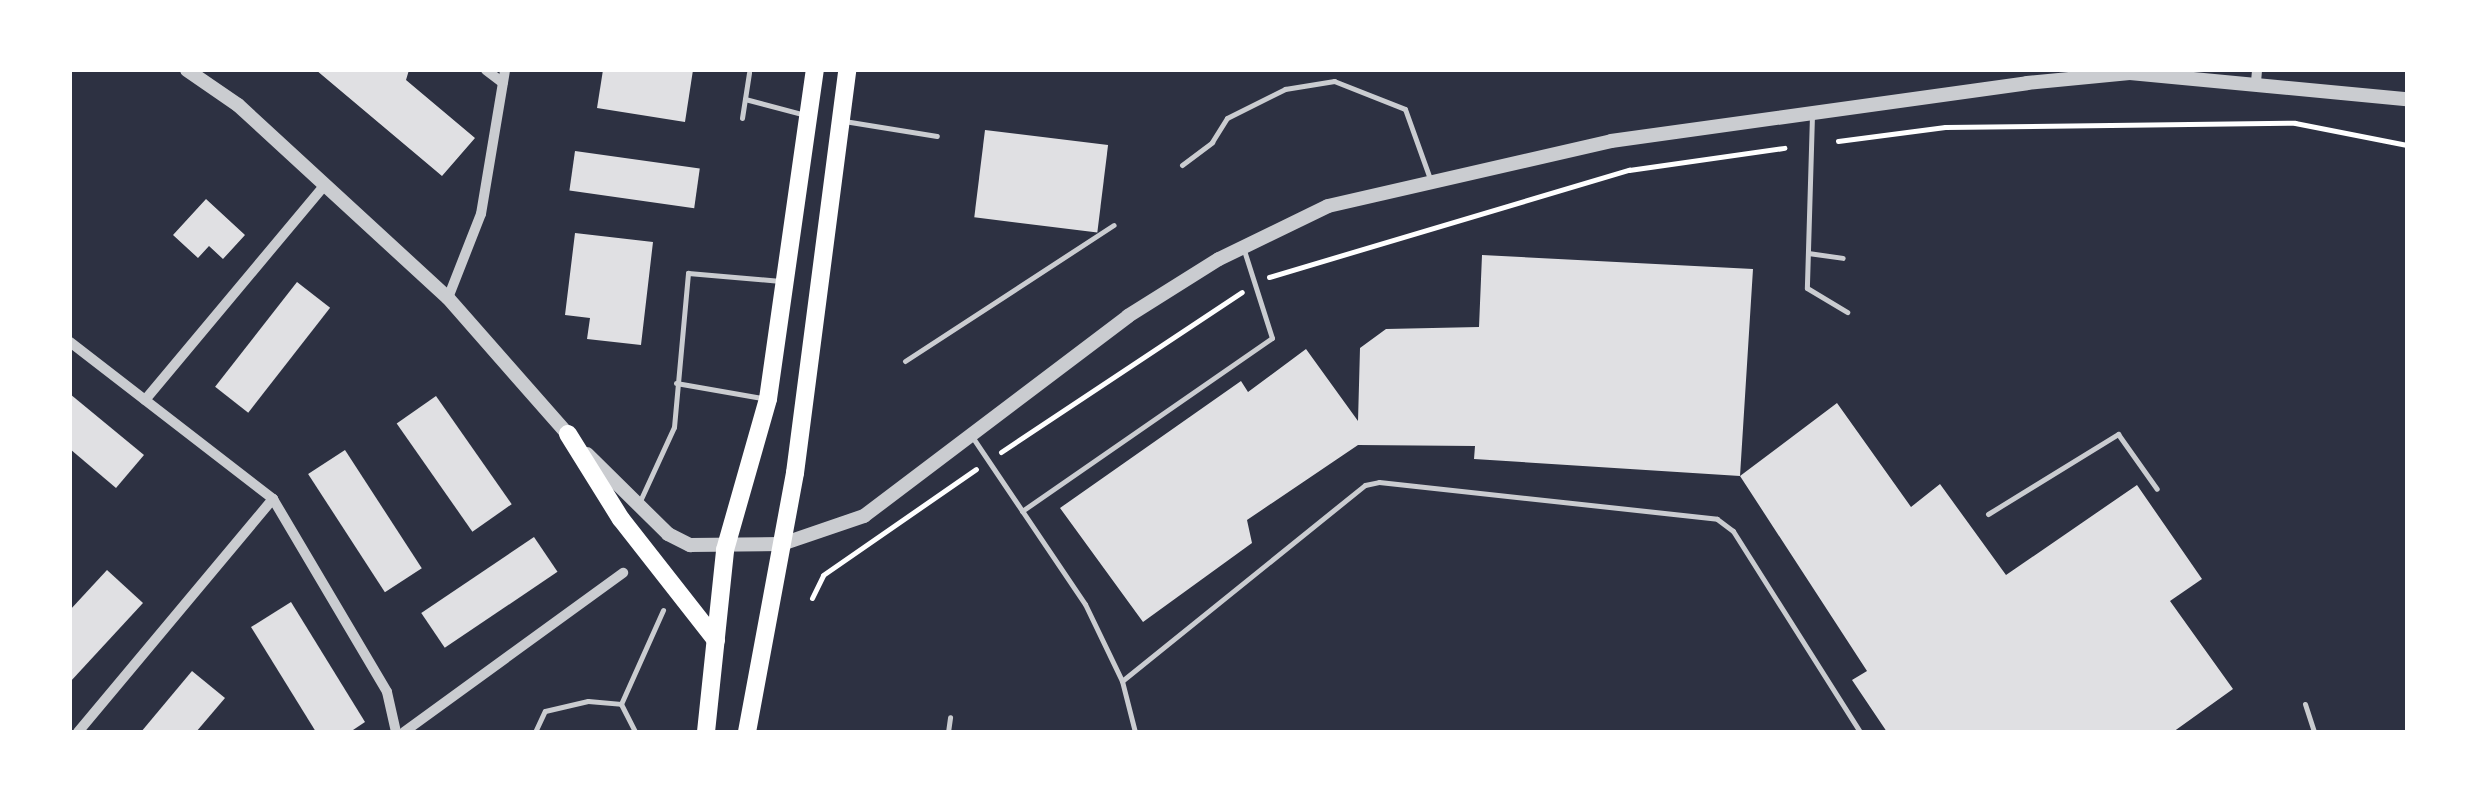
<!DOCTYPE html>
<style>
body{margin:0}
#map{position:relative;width:2477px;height:802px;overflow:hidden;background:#2d3142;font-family:"Nunito Sans",sans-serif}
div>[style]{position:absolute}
.building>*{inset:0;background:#e0e0e3;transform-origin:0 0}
.path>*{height:5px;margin:-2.5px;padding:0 2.5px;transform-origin:2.5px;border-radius:2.5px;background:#fff}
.service>*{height:5px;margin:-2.5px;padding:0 2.5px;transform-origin:2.5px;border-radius:2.5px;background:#caccd0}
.minor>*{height:10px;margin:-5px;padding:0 5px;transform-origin:5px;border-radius:5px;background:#caccd0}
.tertiary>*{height:14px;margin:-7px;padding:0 7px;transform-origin:7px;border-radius:7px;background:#caccd0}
.primary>*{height:18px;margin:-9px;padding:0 9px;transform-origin:9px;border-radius:9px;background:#fff}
span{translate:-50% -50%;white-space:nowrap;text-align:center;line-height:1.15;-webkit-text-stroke:10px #fff;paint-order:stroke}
.frame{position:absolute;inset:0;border:72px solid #fff;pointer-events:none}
</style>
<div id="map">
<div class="building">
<div style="clip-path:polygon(316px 70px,409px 70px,406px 80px,475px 138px,442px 176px)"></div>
<div style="clip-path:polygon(603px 70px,693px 70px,685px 122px,597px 108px)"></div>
<div style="left:985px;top:130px;width:124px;height:88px;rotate:7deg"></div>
<div style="left:575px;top:151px;width:126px;height:40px;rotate:8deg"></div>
<div style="clip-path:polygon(206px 199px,245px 235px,223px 259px,209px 246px,198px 258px,173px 235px)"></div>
<div style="clip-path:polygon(575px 233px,653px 242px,641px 345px,587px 339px,590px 318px,565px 315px)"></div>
<div style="clip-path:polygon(1482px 255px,1753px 269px,1740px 476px,1474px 459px,1475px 446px,1358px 445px,1247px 520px,1252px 543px,1143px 622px,1060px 508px,1241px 381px,1248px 392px,1306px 349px,1358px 421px,1360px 348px,1386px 329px,1479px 327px)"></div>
<div style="left:297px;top:282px;width:42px;height:133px;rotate:38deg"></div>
<div style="clip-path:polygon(70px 394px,144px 455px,116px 488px,70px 449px)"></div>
<div style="left:436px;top:396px;width:132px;height:48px;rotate:55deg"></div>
<div style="clip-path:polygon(1837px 403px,1911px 507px,1940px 484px,2006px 575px,2137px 485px,2202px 579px,2170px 601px,2233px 689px,2173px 732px,1887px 732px,1852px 680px,1867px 671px,1740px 476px)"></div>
<div style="left:345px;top:450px;width:141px;height:44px;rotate:57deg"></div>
<div style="left:534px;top:537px;width:42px;height:136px;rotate:56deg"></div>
<div style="clip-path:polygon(107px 570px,143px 603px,70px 682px,70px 610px)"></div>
<div style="clip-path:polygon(291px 602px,365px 722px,350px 732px,316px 732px,251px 627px)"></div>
<div style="clip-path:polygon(192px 671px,225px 698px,196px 732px,141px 732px)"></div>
</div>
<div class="path">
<div style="left:1838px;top:141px;width:108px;rotate:-7.5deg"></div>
<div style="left:1945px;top:127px;width:350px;rotate:-0.7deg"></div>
<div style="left:2295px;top:123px;width:114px;rotate:11.1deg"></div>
<div style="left:1269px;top:277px;width:376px;rotate:-16.6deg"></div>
<div style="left:1629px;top:170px;width:157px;rotate:-8.1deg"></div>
<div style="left:1001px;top:452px;width:289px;rotate:-33.6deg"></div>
<div style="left:812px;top:598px;width:25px;rotate:-64deg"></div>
<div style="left:823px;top:575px;width:186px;rotate:-34.7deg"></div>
</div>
<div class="service">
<div style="left:745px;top:99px;width:62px;rotate:14.9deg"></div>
<div style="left:1812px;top:115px;width:173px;rotate:91.7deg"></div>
<div style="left:1807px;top:288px;width:47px;rotate:31deg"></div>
<div style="left:742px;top:118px;width:46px;rotate:-81.2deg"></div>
<div style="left:844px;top:121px;width:94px;rotate:9.2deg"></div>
<div style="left:1182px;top:165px;width:38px;rotate:-37deg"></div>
<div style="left:1212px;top:142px;width:28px;rotate:-58deg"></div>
<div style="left:1227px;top:118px;width:65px;rotate:-26.6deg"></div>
<div style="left:1285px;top:89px;width:50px;rotate:-9.3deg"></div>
<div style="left:1334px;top:81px;width:76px;rotate:21.5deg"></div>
<div style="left:1405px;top:109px;width:74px;rotate:70.3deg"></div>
<div style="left:1808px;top:253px;width:35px;rotate:8deg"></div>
<div style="left:905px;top:361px;width:249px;rotate:-33.1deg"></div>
<div style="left:676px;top:383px;width:87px;rotate:9.9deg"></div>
<div style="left:973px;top:438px;width:200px;rotate:56deg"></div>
<div style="left:1085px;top:604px;width:85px;rotate:64.3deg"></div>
<div style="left:1122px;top:681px;width:53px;rotate:75.7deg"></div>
<div style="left:640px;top:501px;width:81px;rotate:-65.3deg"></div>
<div style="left:674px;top:427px;width:155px;rotate:-84.8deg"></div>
<div style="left:688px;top:273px;width:93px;rotate:4.9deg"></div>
<div style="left:1022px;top:511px;width:304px;rotate:-34.7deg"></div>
<div style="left:1272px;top:338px;width:92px;rotate:-107.7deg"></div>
<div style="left:1988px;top:514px;width:153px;rotate:-31.6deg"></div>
<div style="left:2118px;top:434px;width:67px;rotate:54.7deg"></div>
<div style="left:1122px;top:681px;width:312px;rotate:-38.9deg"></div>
<div style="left:1365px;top:485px;width:14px;rotate:-12deg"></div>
<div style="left:1379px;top:482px;width:340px;rotate:6.2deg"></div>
<div style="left:1717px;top:519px;width:20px;rotate:37deg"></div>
<div style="left:1733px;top:531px;width:238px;rotate:57.7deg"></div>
<div style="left:621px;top:704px;width:103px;rotate:-65.9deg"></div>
<div style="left:2305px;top:704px;width:29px;rotate:72deg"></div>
<div style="left:535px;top:732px;width:23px;rotate:-65deg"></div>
<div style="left:545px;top:711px;width:44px;rotate:-13.1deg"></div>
<div style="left:588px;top:701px;width:33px;rotate:5deg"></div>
<div style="left:621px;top:704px;width:31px;rotate:63deg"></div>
<div style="left:948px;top:732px;width:15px;rotate:-82deg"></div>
</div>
<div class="minor">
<div style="left:486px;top:70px;width:21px;rotate:37deg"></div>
<div style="left:2256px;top:82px;width:12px;rotate:-85deg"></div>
<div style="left:448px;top:298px;width:90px;rotate:-68.6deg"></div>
<div style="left:481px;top:214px;width:146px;rotate:-80.5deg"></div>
<div style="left:70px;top:342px;width:257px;rotate:37.7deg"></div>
<div style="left:273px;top:499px;width:224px;rotate:59.4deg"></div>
<div style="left:387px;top:692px;width:41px;rotate:77.3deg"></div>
<div style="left:145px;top:400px;width:280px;rotate:-50.1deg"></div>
<div style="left:78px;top:732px;width:304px;rotate:-50.1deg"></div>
<div style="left:404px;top:732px;width:271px;rotate:-36deg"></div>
</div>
<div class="tertiary">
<div style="left:187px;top:70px;width:62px;rotate:34.5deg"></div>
<div style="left:238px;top:105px;width:285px;rotate:42.6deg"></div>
<div style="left:448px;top:298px;width:188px;rotate:48.7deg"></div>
<div style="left:587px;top:454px;width:114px;rotate:44.6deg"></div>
<div style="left:668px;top:534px;width:25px;rotate:27deg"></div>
<div style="left:690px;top:545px;width:92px;rotate:-0.6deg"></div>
<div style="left:782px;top:544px;width:87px;rotate:-18.9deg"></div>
<div style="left:864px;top:516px;width:331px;rotate:-37.1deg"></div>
<div style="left:1128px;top:316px;width:107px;rotate:-32.1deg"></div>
<div style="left:1219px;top:259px;width:121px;rotate:-25.9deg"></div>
<div style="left:1328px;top:206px;width:290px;rotate:-12.9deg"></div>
<div style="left:1611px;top:141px;width:420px;rotate:-7.9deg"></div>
<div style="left:2027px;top:83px;width:103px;rotate:-5.5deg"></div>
<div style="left:2130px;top:73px;width:278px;rotate:5.4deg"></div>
</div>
<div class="primary">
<div style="left:568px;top:434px;width:100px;rotate:58.1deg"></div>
<div style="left:621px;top:519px;width:154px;rotate:51.9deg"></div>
<div style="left:706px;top:732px;width:183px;rotate:-84deg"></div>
<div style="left:725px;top:550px;width:157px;rotate:-74.1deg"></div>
<div style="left:768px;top:399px;width:332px;rotate:-81.9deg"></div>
<div style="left:747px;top:732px;width:263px;rotate:-79.5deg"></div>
<div style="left:795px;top:473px;width:406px;rotate:-82.6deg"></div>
</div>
<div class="frame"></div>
</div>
